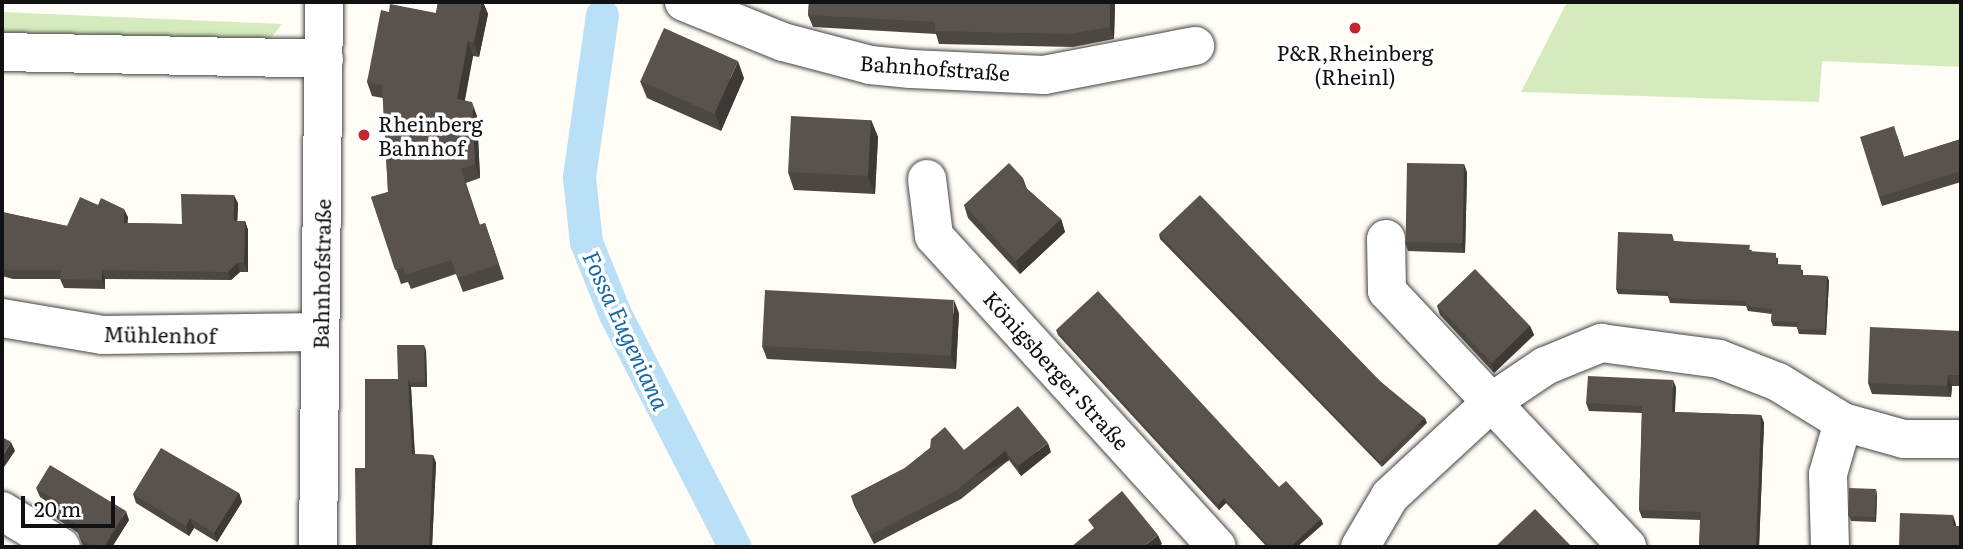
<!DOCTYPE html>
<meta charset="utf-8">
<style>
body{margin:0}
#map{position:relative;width:1963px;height:549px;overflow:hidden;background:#fffdf5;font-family:Literata,serif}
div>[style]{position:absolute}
.green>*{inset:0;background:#d5ebbd}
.canal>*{height:33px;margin:-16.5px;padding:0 16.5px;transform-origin:16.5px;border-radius:16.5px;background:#b9e0f7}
.roads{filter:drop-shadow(0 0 2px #444) drop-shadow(0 0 2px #444)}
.minor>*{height:38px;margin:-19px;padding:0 19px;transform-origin:19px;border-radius:19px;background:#fff}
.wall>*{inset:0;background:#4d4742}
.shaded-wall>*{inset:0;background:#3f3936;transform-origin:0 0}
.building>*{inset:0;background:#5a524d;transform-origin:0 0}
.dots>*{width:19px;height:19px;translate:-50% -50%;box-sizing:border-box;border:4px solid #fff;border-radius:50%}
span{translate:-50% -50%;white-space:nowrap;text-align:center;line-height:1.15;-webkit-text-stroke:7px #fff;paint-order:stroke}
.poi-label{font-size:21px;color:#111}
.left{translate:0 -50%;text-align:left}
.street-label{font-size:21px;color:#111}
.water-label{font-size:23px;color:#1768a6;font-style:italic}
.frame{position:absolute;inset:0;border:4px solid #111;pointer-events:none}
.scale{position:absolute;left:21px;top:496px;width:94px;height:32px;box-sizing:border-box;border:4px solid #111;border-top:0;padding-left:9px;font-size:21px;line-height:24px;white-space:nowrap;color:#111;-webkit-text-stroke:5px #fff;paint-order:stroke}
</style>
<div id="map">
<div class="green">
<div style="clip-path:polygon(1567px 2px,1961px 2px,1961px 67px,1822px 61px,1819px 102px,1521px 92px)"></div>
<div style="clip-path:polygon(2px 12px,282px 24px,270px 39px,2px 32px)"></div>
</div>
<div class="canal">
<div style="left:602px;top:15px;width:164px;rotate:98.1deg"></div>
<div style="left:579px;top:177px;width:65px;rotate:83.9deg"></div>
<div style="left:586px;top:242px;width:78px;rotate:68.1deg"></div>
<div style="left:615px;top:314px;width:262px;rotate:62.8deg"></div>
</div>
<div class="roads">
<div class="minor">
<div style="left:684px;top:2px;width:107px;rotate:22deg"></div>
<div style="left:783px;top:42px;width:90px;rotate:14.8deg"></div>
<div style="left:870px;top:65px;width:41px;rotate:5.6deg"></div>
<div style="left:911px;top:69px;width:133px;rotate:2.6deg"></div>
<div style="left:1044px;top:75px;width:154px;rotate:-10.9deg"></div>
<div style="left:2px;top:52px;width:322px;rotate:1.2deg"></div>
<div style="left:927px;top:179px;width:57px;rotate:83deg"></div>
<div style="left:934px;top:236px;width:420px;rotate:47.7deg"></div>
<div style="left:1386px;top:239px;width:52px;rotate:88.9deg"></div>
<div style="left:1387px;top:291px;width:351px;rotate:46.8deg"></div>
<div style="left:2px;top:318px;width:102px;rotate:9.6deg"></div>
<div style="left:103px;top:335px;width:216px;rotate:-0.8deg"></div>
<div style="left:2px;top:511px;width:69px;rotate:31.4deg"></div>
<div style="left:318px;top:547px;width:545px;rotate:-89.37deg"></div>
<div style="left:1360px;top:547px;width:59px;rotate:-59.5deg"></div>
<div style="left:1390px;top:496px;width:140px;rotate:-42.7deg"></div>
<div style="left:1493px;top:401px;width:63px;rotate:-33.9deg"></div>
<div style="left:1545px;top:366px;width:61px;rotate:-22.3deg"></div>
<div style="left:1601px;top:343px;width:119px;rotate:7.7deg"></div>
<div style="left:1719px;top:359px;width:63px;rotate:21.3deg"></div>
<div style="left:1778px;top:382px;width:76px;rotate:31.6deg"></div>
<div style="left:1843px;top:422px;width:63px;rotate:15.6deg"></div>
<div style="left:1904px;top:439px;width:57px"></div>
<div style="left:1830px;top:547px;width:73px;rotate:-91.6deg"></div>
<div style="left:1828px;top:474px;width:54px;rotate:-73.9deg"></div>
</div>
</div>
<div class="wall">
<div style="clip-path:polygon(438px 2px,483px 2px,488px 14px,479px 57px,473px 56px,465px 100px,477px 116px,480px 178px,466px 183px,480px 225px,485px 223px,504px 279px,463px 292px,456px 274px,411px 289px,408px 282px,401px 284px,371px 197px,388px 192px,383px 98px,372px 96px,367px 82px,389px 12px,436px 13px)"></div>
<div style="clip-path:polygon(809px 2px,1115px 2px,1114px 39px,1073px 47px,939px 44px,936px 34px,813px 27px,808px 15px)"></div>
<div style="clip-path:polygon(744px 78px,721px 131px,647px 98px,640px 81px)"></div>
<div style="clip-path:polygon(871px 120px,878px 137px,875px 194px,794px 190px,788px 172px)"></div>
<div style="clip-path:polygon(1897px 135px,1904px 157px,1961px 139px,1961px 182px,1882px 206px,1879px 197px)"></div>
<div style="clip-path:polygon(1464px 164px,1467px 173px,1465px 253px,1408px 251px,1405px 242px)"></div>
<div style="clip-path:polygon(1023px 178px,1027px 189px,1061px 219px,1065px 232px,1020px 274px,968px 218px,964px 205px)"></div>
<div style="clip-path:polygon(238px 203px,237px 221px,245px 221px,248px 230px,248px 272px,240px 272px,231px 280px,105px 279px,105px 289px,64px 288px,60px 279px,13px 279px,2px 276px,2px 212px,67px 226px,128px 217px,127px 223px,182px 224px)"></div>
<div style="clip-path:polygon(1159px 234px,1381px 382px,1427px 423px,1382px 467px,1160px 239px)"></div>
<div style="clip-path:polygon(1672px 234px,1674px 241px,1752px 250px,1751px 252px,1778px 258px,1778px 265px,1803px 270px,1803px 275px,1827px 276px,1829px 281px,1826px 335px,1799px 334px,1797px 327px,1773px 326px,1771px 321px,1772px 314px,1748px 311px,1746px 306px,1670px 303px,1668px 296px,1618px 294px,1616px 289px)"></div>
<div style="clip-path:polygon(1437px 306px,1530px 326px,1534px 335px,1494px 373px,1440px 315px)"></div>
<div style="clip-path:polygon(959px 313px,956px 369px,767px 359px,762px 346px)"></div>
<div style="clip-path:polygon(1056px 330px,1279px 487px,1321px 519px,1323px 524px,1297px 547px,1267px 547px,1226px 503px,1219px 510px,1058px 335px)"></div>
<div style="clip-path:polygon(1961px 331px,1961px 386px,1952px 386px,1951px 397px,1872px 394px,1868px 383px)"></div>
<div style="clip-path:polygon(426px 350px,427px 387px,411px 387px,415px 454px,433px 455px,436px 463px,432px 547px,356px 547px,365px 468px,398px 379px)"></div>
<div style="clip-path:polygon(1676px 387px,1675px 412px,1761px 415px,1764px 423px,1759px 547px,1699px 547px,1700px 520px,1642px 518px,1639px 510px,1642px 413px,1589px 411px,1586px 403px)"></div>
<div style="clip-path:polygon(930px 448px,964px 450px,1051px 452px,1021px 476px,1009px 460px,961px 499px,874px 544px,854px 505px,851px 496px,905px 468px)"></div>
<div style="clip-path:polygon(36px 488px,129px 520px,112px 547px,83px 547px,78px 533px,57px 519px,54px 510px,55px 507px,40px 497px)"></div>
<div style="clip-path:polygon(239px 493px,242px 502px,217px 542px,194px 528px,189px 536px,136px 503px,133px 494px)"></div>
<div style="clip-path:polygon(1877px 494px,1876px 522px,1851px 521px,1849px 516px)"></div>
</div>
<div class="shaded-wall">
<div style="clip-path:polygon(482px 2px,483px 2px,488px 14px,479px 57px,474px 42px)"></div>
<div style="clip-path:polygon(1110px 2px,1115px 2px,1114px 39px,1110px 27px)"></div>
<div style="clip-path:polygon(468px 41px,473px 56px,462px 113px,457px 99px)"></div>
<div style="clip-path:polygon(738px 61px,744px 78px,721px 131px,715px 113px)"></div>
<div style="clip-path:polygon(472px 102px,477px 116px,480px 178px,475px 164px)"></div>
<div style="clip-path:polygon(871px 120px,878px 137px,875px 194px,868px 177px)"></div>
<div style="clip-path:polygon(1464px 164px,1467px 173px,1465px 253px,1461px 244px)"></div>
<div style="clip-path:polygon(234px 195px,238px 203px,237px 230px,234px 221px)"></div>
<div style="clip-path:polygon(124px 209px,128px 217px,127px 232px,124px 223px)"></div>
<div style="clip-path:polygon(1061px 219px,1065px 232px,1020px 274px,1016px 261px)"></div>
<div style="clip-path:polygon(245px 221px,248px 230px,248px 272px,244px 263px)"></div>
<div style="clip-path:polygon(237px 263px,240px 272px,231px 280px,228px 272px)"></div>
<div style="clip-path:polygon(102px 270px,105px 279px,105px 289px,102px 280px)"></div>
<div style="clip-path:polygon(1827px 276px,1829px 281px,1826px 335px,1825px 330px)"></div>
<div style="clip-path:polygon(954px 300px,959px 313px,956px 369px,951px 357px)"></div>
<div style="clip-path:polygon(1530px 326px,1534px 335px,1494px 373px,1491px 364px)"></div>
<div style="clip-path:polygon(424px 345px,426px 350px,427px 387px,425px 382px)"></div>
<div style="clip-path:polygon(1948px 375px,1952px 386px,1951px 397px,1947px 386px)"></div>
<div style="clip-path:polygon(408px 379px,411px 387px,415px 462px,412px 454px)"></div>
<div style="clip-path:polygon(1673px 380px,1676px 387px,1674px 419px,1672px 412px)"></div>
<div style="clip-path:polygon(1761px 415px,1764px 423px,1759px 547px,1756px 547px)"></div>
<div style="left:1425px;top:418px;width:5px;height:63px;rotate:68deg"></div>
<div style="clip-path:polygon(11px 442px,15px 451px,2px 470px,2px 457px)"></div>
<div style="clip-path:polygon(1048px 443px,1051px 452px,1021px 476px,1018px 466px)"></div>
<div style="left:1005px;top:451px;width:10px;height:62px;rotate:66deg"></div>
<div style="clip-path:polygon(433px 455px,436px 463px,432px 547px,429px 547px)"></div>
<div style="clip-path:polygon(1876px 489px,1877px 494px,1876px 522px,1874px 517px)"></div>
<div style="clip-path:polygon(239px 493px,242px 502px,217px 542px,214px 533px)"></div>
<div style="clip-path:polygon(1224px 498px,1226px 503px,1219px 510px,1218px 505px)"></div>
<div style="clip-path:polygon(126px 511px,129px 520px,112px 547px,104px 547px)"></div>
<div style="clip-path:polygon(1953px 515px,1956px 524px,1956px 535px,1953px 526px)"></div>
<div style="clip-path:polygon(190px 518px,194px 528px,189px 536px,186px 526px)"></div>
<div style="clip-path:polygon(1321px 519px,1323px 524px,1297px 547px,1290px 547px)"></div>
<div style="clip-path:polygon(1158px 535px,1162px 544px,1158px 547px,1143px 547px)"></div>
</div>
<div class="building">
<div style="clip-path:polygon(438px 2px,482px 2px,474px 42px,468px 41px,457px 99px,472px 102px,475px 164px,461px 169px,479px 225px,485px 223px,499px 264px,458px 278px,451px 260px,405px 275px,403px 268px,395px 270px,371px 197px,388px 192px,382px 85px,367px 82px,381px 10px,389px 12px,390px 4px,436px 13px)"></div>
<div style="clip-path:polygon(809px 2px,1110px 2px,1110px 27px,1069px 34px,935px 31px,935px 22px,808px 15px)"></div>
<div style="left:664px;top:28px;width:81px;height:58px;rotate:24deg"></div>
<div style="left:791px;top:116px;width:80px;height:56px;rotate:3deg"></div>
<div style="clip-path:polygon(1894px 126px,1904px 157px,1961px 139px,1961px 171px,1879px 197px,1860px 137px)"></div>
<div style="clip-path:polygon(1009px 163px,1023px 178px,1023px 185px,1061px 219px,1016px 261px,964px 205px)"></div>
<div style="left:1407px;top:163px;width:57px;height:79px;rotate:1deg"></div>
<div style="clip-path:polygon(181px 194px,234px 195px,234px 221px,245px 221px,244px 263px,237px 263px,228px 272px,102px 270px,102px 280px,60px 279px,61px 270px,10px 270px,2px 268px,2px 212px,67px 226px,80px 197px,98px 205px,101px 198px,124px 209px,124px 223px,182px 224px)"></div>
<div style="clip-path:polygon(1200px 195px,1381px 382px,1425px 418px,1380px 462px,1159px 234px)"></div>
<div style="clip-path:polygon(1618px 232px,1672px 234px,1672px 241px,1750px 245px,1749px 251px,1776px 253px,1776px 264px,1801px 265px,1801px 275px,1827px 276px,1825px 330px,1797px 329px,1798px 322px,1771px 321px,1772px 309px,1746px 306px,1746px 301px,1668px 298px,1668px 291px,1616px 289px)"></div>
<div style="left:1475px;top:269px;width:79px;height:53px;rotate:46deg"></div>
<div style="left:765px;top:290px;width:189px;height:56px;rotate:3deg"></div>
<div style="clip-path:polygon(1098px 291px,1279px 487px,1286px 481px,1321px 519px,1290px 547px,1270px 547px,1224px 498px,1218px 505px,1056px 330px)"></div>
<div style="clip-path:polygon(1870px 327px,1961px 331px,1961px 375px,1948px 375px,1947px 386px,1868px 383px)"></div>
<div style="clip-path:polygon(397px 345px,424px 345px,425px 382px,410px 382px,408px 379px,398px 379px)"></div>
<div style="clip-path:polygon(1588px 376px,1673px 380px,1672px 412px,1761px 415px,1756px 547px,1699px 547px,1701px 512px,1639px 510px,1642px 406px,1586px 403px)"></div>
<div style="clip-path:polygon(365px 379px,408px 379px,412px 454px,433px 455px,429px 547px,356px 547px,355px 468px,365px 468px)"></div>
<div style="clip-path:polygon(1018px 406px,1048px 443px,1018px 466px,1005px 451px,957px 490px,870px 535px,851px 496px,905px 468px,930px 448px,931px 439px,945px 427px,964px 450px)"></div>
<div style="clip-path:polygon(2px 437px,11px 442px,2px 457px)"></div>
<div style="clip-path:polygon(161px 448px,239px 493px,214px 533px,190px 518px,186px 526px,133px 494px)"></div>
<div style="clip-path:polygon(50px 465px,126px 511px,104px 547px,93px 547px,80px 539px,77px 525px,54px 510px,59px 502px,36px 488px)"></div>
<div style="left:1849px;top:488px;width:27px;height:28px;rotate:2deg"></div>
<div style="clip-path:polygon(1122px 491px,1158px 535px,1143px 547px,1071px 547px,1094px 528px,1088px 520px)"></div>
<div style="clip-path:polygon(1535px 509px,1572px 547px,1495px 547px)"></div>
<div style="clip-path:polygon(1900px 513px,1953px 515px,1953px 526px,1961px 526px,1961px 547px,1899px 547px)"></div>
</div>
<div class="dots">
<div style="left:1355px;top:28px;background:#c4262e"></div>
<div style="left:364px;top:135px;background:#c4262e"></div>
</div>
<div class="poi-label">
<span style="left:1355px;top:64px">P&amp;R,Rheinberg<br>(Rheinl)</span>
<span class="left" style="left:378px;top:135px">Rheinberg<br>Bahnhof</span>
</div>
<div class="street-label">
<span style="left:935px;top:67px;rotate:4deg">Bahnhofstraße</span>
<span style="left:321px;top:274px;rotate:-89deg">Bahnhofstraße</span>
<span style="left:160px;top:334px;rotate:1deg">Mühlenhof</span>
<span style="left:1057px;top:370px;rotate:48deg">Königsberger Straße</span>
</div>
<div class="water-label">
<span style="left:627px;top:330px;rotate:65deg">Fossa Eugeniana</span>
</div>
<div class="frame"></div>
<div class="scale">20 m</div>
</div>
